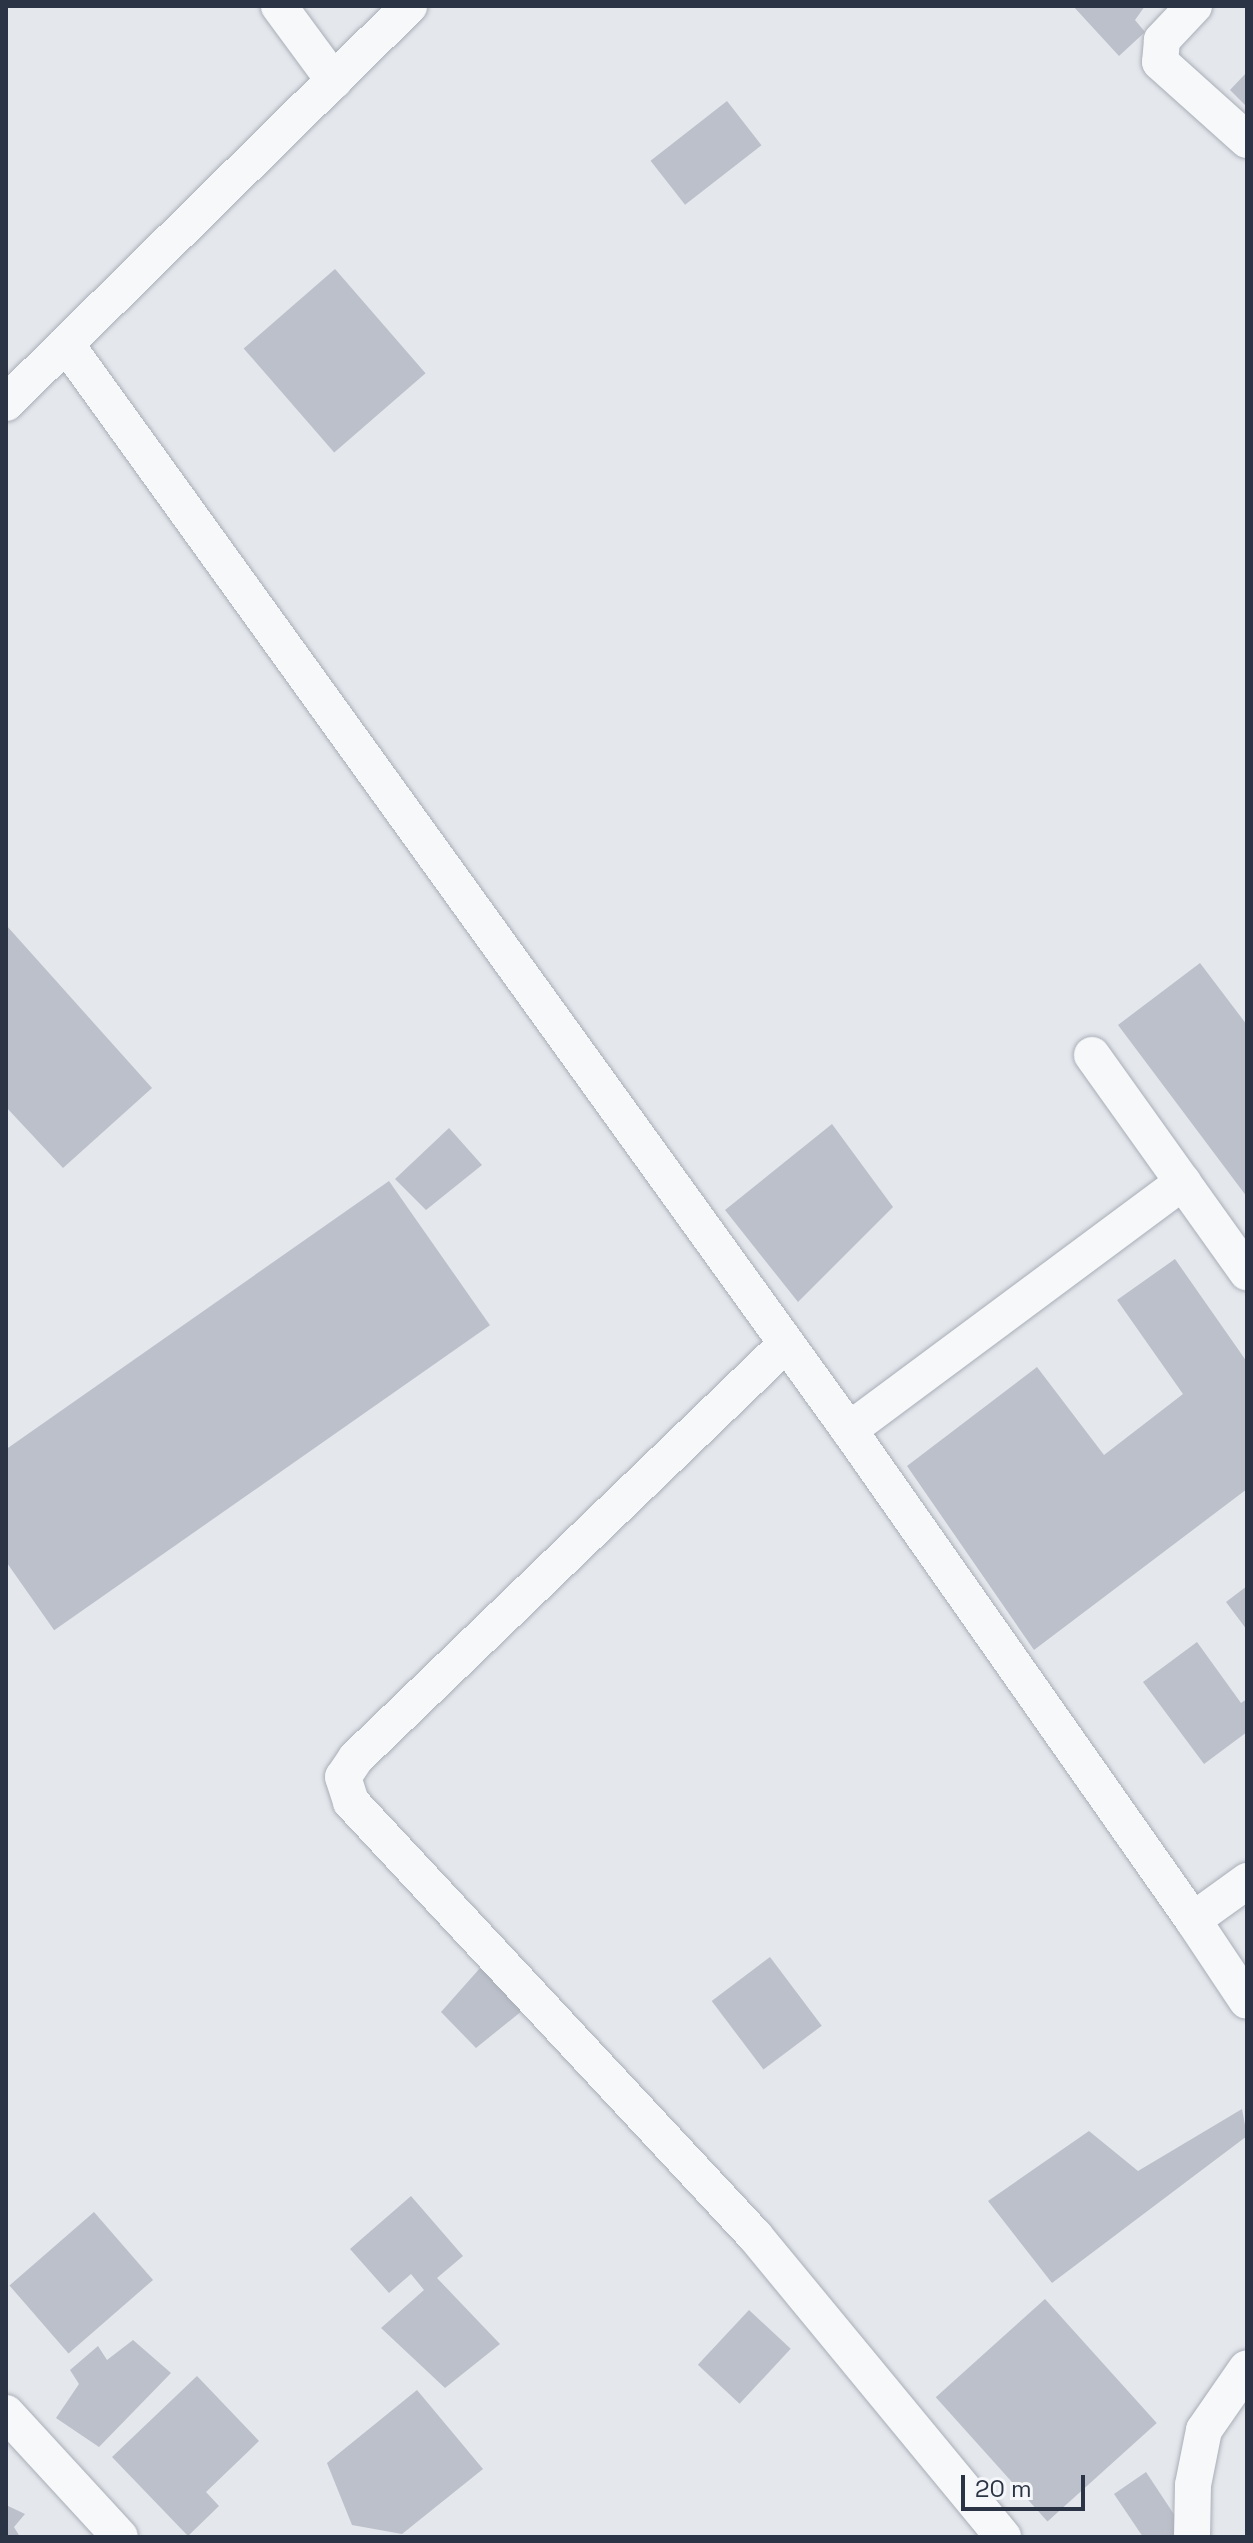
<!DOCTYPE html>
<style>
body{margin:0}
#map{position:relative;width:1253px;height:2543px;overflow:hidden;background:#e4e7ec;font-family:"Space Grotesk",sans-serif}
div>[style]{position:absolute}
.building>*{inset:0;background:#bbc0ca;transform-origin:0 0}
.roads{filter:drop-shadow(0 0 2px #a9aeb7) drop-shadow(0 0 2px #a9aeb7)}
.street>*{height:36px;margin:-18px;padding:0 18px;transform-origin:18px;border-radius:18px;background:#f7f8fa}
span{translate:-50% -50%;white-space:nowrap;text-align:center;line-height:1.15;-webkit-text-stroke:6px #f4f6f9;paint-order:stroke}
.frame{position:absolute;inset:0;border:8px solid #2b3445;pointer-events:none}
.scale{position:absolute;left:961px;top:2475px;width:124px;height:36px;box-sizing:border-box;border:4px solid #2b3445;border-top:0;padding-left:10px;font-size:24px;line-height:28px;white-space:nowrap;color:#2b3445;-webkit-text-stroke:6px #f4f6f9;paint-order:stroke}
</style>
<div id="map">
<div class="building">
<div style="clip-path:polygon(1073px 6px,1145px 6px,1135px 20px,1145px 32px,1119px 56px)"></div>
<div style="clip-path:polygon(1247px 72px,1247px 107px,1230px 90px)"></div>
<div style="left:727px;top:101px;width:56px;height:97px;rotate:52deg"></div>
<div style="left:335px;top:269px;width:138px;height:121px;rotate:49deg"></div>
<div style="clip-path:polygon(6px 925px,152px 1088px,63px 1168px,6px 1107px)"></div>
<div style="clip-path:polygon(1200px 963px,1247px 1025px,1247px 1197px,1118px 1025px)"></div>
<div style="clip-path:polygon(832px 1124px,893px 1207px,798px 1302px,725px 1210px)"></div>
<div style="clip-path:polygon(449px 1128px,482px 1165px,426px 1210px,395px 1179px)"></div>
<div style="left:389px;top:1181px;width:176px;height:532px;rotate:55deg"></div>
<div style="clip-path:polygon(1175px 1259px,1247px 1362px,1247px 1489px,1034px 1650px,907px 1466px,1037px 1367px,1104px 1455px,1183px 1394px,1117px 1300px)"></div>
<div style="clip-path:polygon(1247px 1586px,1247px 1630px,1226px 1602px)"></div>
<div style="clip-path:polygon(1197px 1642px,1241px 1703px,1247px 1699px,1247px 1732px,1204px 1764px,1143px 1682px)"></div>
<div style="left:770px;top:1957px;width:86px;height:73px;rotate:53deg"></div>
<div style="clip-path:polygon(481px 1967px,523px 2010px,476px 2048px,441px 2012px)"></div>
<div style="clip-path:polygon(1242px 2109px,1247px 2136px,1052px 2283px,988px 2201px,1089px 2131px,1138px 2171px)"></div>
<div style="clip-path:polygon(411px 2196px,463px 2256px,437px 2278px,500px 2344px,445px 2388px,381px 2328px,424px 2290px,411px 2274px,389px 2293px,350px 2249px)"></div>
<div style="left:94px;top:2212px;width:90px;height:112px;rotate:49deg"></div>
<div style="left:1045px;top:2299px;width:167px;height:147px;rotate:48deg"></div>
<div style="left:749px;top:2310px;width:57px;height:75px;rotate:43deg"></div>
<div style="clip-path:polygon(133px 2340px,171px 2373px,99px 2447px,56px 2418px,79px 2384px,70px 2370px,98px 2346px,107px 2360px)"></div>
<div style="clip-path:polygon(197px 2376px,259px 2441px,206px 2492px,219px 2506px,188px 2536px,112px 2457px)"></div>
<div style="clip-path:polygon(417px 2390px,483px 2469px,402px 2534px,352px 2525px,327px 2463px)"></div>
<div style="clip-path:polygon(1146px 2472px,1183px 2528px,1170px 2537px,1143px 2537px,1114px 2494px)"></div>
<div style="clip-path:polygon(6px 2505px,25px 2514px,14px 2527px,20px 2537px,6px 2537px)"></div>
</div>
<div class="roads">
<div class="street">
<div style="left:279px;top:6px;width:93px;rotate:53.7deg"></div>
<div style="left:1194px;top:6px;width:47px;rotate:133.3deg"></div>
<div style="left:1162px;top:40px;width:22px;rotate:95deg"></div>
<div style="left:1160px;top:62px;width:117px;rotate:41.9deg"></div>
<div style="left:66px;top:344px;width:1339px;rotate:54.21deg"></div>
<div style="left:849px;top:1430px;width:599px;rotate:54.93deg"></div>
<div style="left:1193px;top:1920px;width:67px;rotate:-35.8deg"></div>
<div style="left:6px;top:403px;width:566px;rotate:-44.57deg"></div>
<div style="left:1092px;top:1055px;width:267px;rotate:54.5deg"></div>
<div style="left:786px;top:1344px;width:597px;rotate:136.09deg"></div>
<div style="left:356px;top:1758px;width:23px;rotate:124deg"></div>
<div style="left:343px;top:1777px;width:26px;rotate:72deg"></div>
<div style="left:351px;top:1802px;width:593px;rotate:47.05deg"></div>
<div style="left:755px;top:2236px;width:390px;rotate:50.5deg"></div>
<div style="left:849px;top:1430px;width:416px;rotate:-36.6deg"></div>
<div style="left:1193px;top:1920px;width:97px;rotate:56.3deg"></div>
<div style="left:6px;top:2413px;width:168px;rotate:47.4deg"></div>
<div style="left:1192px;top:2537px;width:52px;rotate:-88.9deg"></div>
<div style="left:1193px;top:2485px;width:56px;rotate:-78.7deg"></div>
<div style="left:1204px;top:2430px;width:75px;rotate:-55.3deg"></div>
</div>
</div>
<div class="frame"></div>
<div class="scale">20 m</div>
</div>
